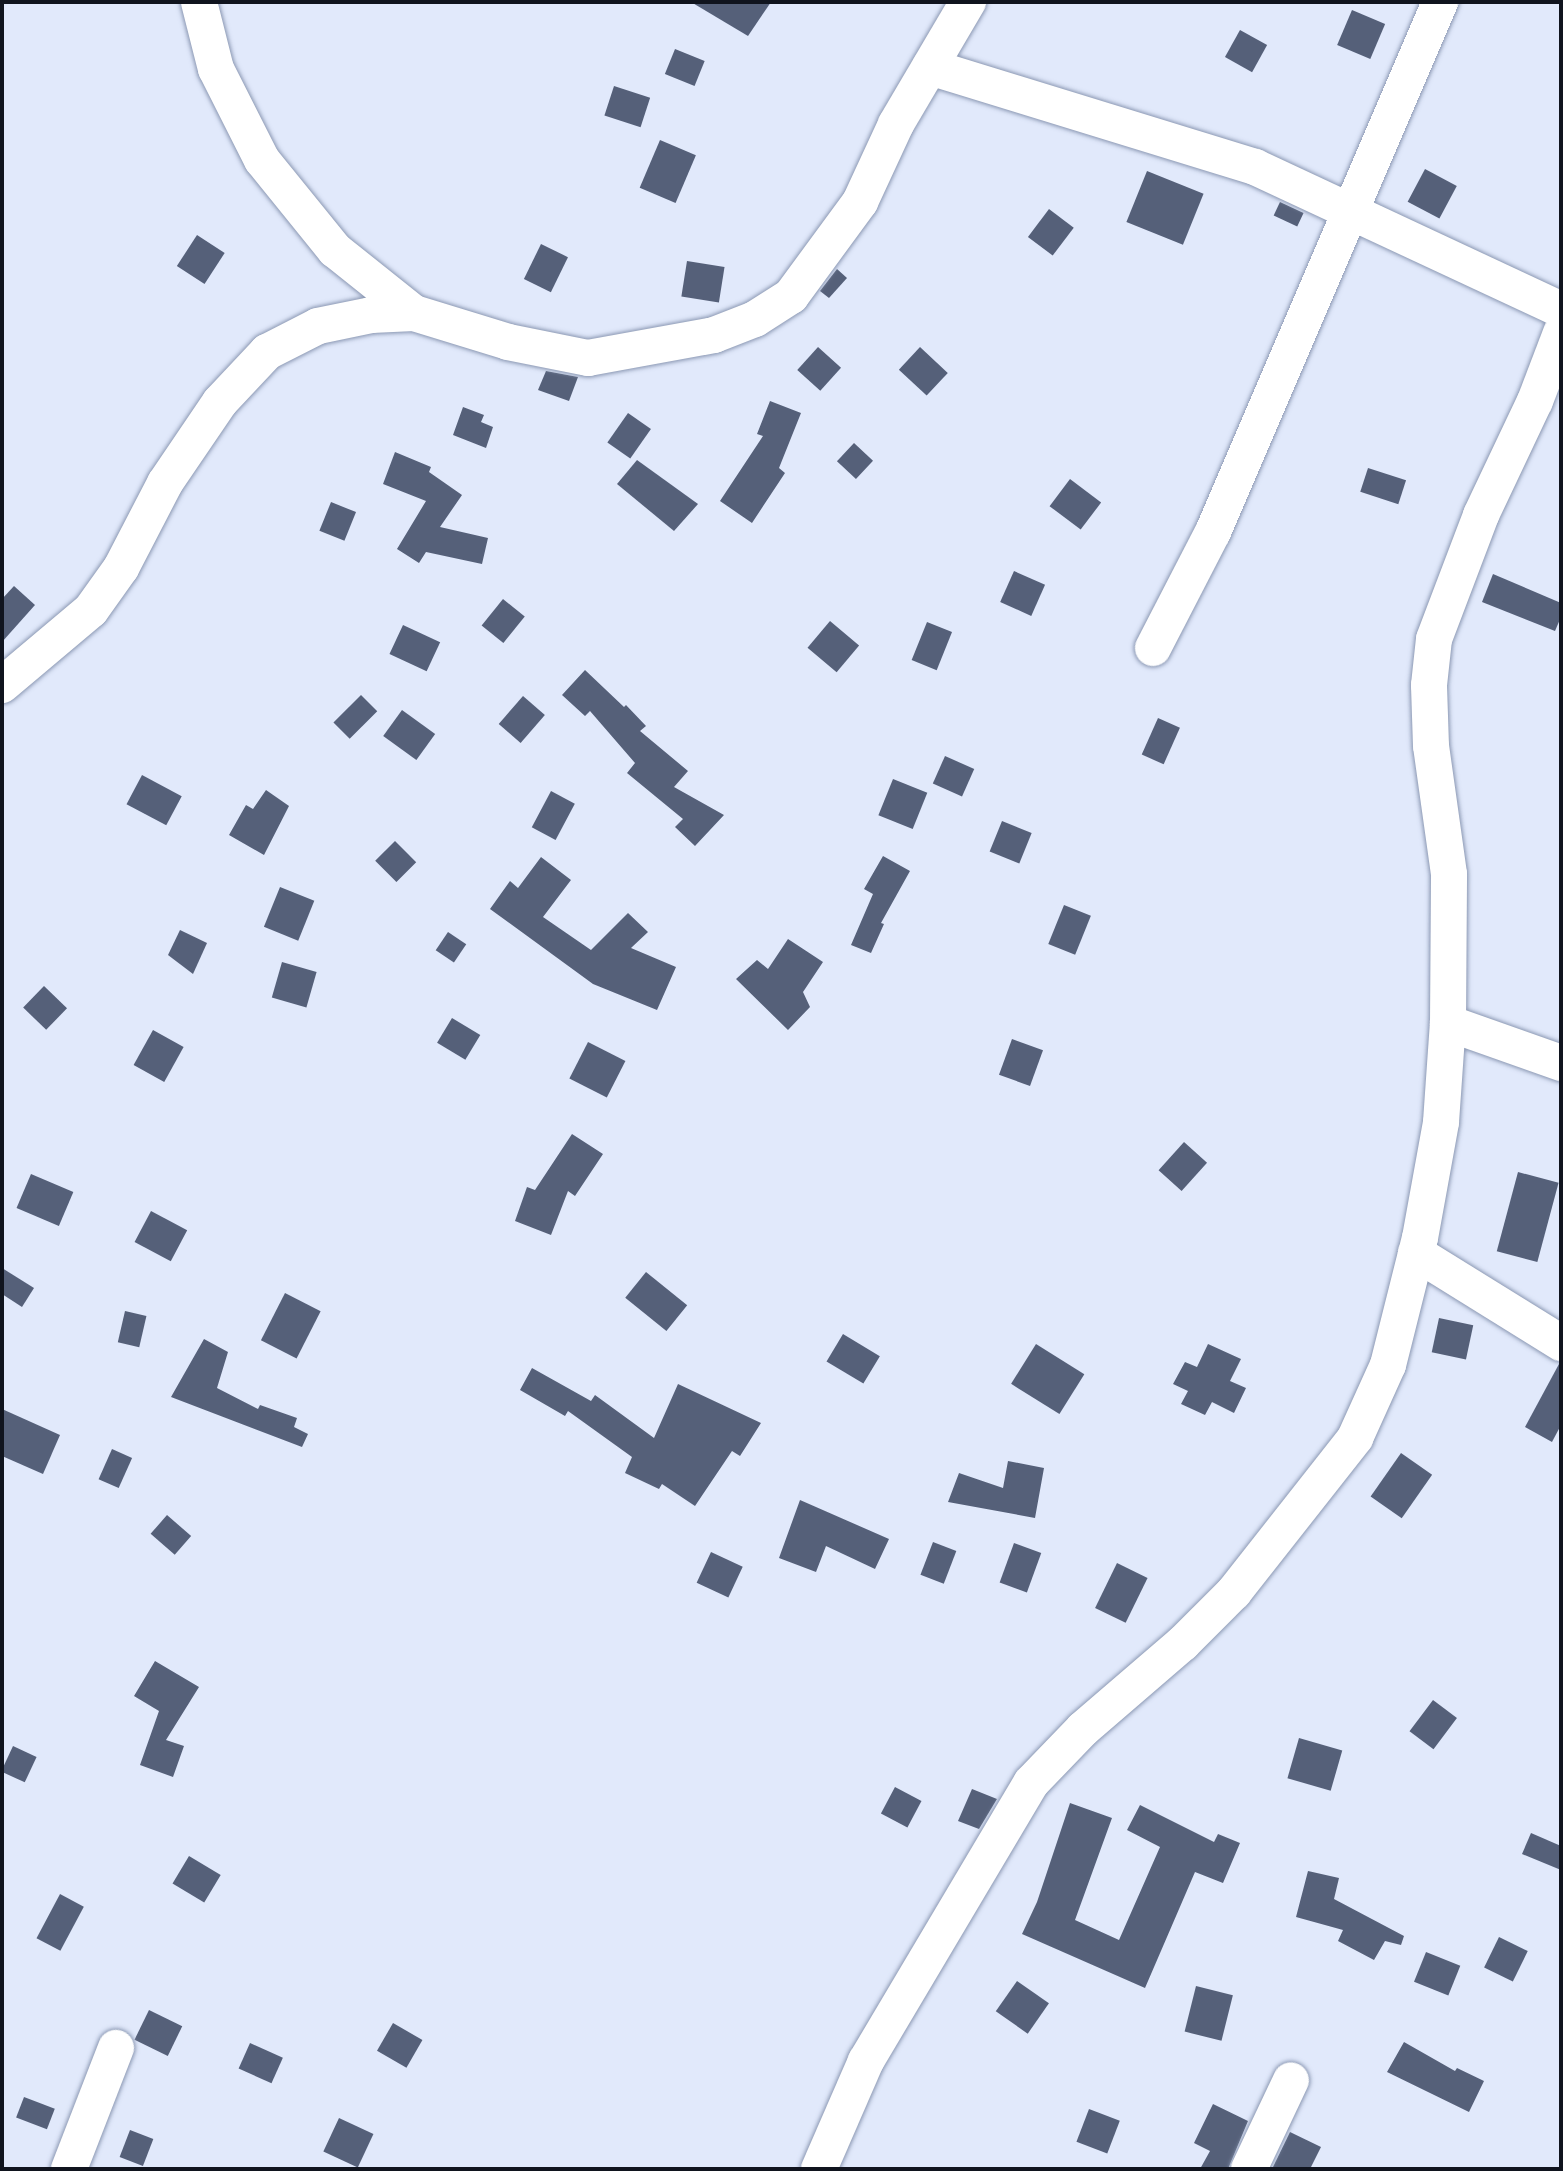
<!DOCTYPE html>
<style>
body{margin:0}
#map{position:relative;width:1563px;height:2171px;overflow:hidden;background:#e1e9fb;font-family:Merriweather,serif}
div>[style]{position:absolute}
.building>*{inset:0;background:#556079;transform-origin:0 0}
.roads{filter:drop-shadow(0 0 2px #8b98b3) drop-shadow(0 0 2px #8b98b3)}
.minor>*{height:36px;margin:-18px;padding:0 18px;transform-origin:18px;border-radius:18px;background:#fff}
span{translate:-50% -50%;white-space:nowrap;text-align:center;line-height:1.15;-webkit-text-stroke:8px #fff;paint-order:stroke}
.frame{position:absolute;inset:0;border:4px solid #10141e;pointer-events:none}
</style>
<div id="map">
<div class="building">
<div style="clip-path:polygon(691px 2px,771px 2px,748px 36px)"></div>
<div style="left:1352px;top:10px;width:36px;height:38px;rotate:23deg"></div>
<div style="left:1240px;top:30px;width:31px;height:31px;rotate:29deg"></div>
<div style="left:675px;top:49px;width:32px;height:27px;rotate:22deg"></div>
<div style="left:614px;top:86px;width:38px;height:31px;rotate:18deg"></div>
<div style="left:660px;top:140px;width:39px;height:52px;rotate:23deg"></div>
<div style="left:1425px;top:169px;width:36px;height:37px;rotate:28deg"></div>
<div style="left:1147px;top:171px;width:61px;height:55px;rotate:22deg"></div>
<div style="left:1280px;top:202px;width:26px;height:15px;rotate:25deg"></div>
<div style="left:1049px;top:209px;width:31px;height:35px;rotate:37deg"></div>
<div style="left:197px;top:235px;width:33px;height:37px;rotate:33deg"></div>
<div style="left:541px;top:244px;width:30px;height:39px;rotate:26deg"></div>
<div style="left:687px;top:261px;width:38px;height:36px;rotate:9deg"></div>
<div style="clip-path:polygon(837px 269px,847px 278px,829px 298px,820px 291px)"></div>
<div style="left:818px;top:347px;width:31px;height:31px;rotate:42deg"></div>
<div style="left:920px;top:347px;width:38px;height:31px;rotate:43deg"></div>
<div style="clip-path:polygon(546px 371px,578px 377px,569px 401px,538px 390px)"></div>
<div style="clip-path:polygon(770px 401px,801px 413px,779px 468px,785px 473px,752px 523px,720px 501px,763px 436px,757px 434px)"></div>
<div style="clip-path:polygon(463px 407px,484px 415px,481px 422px,493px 427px,486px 448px,453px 435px)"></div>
<div style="left:628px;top:413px;width:28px;height:36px;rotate:35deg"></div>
<div style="left:854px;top:443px;width:26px;height:25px;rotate:43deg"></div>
<div style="clip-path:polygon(395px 452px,431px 467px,429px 472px,462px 495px,440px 527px,488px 538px,482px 564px,426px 552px,419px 563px,397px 549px,426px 501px,383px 484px)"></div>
<div style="clip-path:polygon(637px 460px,698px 504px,674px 531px,617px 484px)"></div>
<div style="left:1368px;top:468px;width:40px;height:25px;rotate:18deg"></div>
<div style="left:1070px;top:479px;width:39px;height:34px;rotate:37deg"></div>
<div style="left:331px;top:502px;width:27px;height:31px;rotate:22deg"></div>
<div style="left:1014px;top:571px;width:34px;height:34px;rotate:24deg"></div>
<div style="clip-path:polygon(1493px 574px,1561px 603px,1561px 617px,1555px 631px,1482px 602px)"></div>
<div style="clip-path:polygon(14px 586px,35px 605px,2px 642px,2px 599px)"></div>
<div style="left:503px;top:599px;width:28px;height:34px;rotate:39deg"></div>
<div style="left:830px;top:621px;width:38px;height:35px;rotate:40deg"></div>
<div style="left:927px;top:622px;width:27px;height:41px;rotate:22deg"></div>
<div style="left:403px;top:625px;width:41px;height:32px;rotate:25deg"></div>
<div style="clip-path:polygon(585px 670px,624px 707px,626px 705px,646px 726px,640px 731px,688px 771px,674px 787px,724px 815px,695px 846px,675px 827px,683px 819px,627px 773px,635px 763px,590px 711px,585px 716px,562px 695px)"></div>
<div style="left:361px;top:695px;width:23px;height:39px;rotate:45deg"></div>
<div style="left:523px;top:696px;width:29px;height:37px;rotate:41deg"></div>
<div style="left:402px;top:710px;width:41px;height:32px;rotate:36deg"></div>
<div style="left:1158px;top:718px;width:24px;height:40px;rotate:24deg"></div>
<div style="left:945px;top:756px;width:32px;height:30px;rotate:24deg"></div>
<div style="left:142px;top:775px;width:45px;height:33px;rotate:28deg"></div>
<div style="left:893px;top:779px;width:37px;height:39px;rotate:22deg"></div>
<div style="clip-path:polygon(266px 790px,289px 806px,264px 855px,229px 835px,246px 805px,253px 809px)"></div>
<div style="left:551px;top:791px;width:27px;height:41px;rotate:28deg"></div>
<div style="left:1002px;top:821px;width:32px;height:33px;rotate:22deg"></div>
<div style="left:395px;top:841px;width:30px;height:28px;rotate:45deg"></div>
<div style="clip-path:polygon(883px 856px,910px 871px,881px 923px,884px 924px,871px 953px,851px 945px,873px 894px,864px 889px)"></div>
<div style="clip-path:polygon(541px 857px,571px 880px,543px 917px,591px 950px,628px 913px,648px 932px,631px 948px,676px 967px,657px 1010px,593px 984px,490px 909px,510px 881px,518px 888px)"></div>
<div style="left:280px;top:887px;width:37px;height:43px;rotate:22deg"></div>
<div style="left:1064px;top:905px;width:29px;height:42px;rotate:22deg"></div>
<div style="clip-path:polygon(180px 930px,207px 943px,193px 974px,168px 955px)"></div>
<div style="left:448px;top:932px;width:22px;height:22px;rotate:34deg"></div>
<div style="clip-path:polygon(788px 939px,823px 962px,803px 992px,810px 1007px,788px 1030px,736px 979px,757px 960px,768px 969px)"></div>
<div style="left:282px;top:962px;width:36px;height:37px;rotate:16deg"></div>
<div style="left:44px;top:986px;width:32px;height:30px;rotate:44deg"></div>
<div style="left:452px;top:1018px;width:33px;height:29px;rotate:31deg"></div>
<div style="left:153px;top:1030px;width:35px;height:40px;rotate:29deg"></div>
<div style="left:1012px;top:1039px;width:33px;height:38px;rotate:20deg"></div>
<div style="left:588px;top:1042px;width:42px;height:41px;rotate:27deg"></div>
<div style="clip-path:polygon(572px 1134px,603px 1154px,575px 1196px,568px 1191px,551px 1235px,515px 1221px,527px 1187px,535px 1190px)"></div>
<div style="left:1184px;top:1142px;width:31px;height:38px;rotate:42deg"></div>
<div style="left:1518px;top:1172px;width:42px;height:82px;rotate:15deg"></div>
<div style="left:31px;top:1174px;width:46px;height:37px;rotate:23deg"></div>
<div style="left:151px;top:1211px;width:41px;height:35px;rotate:28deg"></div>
<div style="clip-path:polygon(2px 1268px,34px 1288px,22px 1307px,2px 1294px)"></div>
<div style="left:646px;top:1272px;width:53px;height:33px;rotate:39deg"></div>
<div style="left:285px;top:1293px;width:40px;height:53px;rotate:27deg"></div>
<div style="left:125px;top:1311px;width:22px;height:32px;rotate:13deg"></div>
<div style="left:1439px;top:1318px;width:35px;height:35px;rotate:12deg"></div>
<div style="left:843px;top:1334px;width:43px;height:32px;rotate:31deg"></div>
<div style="clip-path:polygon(204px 1339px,228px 1352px,217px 1388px,258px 1409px,260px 1405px,297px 1418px,294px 1427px,308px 1434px,302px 1447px,171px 1397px)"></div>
<div style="left:1036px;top:1344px;width:57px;height:47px;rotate:32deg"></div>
<div style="clip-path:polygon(1208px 1344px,1241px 1359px,1230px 1381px,1246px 1388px,1234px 1413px,1212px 1402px,1205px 1415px,1181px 1404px,1188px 1391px,1173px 1384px,1185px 1362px,1197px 1367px)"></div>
<div style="clip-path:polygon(1559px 1364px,1561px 1425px,1552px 1442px,1525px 1427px)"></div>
<div style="clip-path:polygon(532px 1368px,591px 1401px,595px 1395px,654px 1438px,678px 1384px,761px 1423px,740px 1456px,732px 1451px,695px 1506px,662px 1484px,659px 1489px,625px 1473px,632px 1457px,568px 1411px,565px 1416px,520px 1390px)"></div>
<div style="clip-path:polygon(2px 1409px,60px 1435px,43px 1474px,2px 1456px)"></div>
<div style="left:112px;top:1449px;width:22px;height:33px;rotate:24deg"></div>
<div style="left:1401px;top:1453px;width:38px;height:53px;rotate:35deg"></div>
<div style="clip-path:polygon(1008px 1461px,1044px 1468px,1035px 1518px,948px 1502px,959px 1473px,1003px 1488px)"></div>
<div style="clip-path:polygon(800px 1500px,889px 1539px,875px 1569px,826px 1546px,816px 1572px,779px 1558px)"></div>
<div style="left:167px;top:1515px;width:32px;height:25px;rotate:41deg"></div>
<div style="left:933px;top:1542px;width:25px;height:35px;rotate:21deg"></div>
<div style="left:1014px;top:1543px;width:29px;height:42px;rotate:20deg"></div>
<div style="left:711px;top:1552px;width:35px;height:34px;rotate:25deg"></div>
<div style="left:1117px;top:1563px;width:34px;height:50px;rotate:26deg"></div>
<div style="clip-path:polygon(155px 1661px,199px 1687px,166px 1740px,184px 1746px,173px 1777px,140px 1765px,159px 1711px,134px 1696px)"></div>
<div style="left:1433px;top:1700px;width:30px;height:39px;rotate:37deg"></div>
<div style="left:1299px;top:1738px;width:45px;height:42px;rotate:16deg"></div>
<div style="left:13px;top:1746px;width:26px;height:28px;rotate:25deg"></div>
<div style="left:895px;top:1787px;width:30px;height:30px;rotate:28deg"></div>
<div style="clip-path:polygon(972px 1789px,997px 1799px,979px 1829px,958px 1821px)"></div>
<div style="clip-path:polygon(1070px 1803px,1112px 1818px,1075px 1920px,1119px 1940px,1160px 1847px,1127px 1830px,1140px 1805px,1214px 1842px,1218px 1834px,1240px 1843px,1223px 1883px,1195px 1872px,1145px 1988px,1022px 1934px,1037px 1902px)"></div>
<div style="clip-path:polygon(1531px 1833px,1561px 1846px,1561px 1870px,1522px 1854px)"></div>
<div style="left:189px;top:1856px;width:37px;height:32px;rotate:31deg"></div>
<div style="clip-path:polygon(1308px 1871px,1339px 1878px,1334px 1899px,1404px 1936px,1401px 1945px,1385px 1941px,1374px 1960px,1338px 1941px,1343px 1930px,1296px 1917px)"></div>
<div style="left:60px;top:1894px;width:27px;height:50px;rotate:28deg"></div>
<div style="left:1499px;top:1937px;width:32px;height:34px;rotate:26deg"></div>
<div style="left:1426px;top:1952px;width:37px;height:32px;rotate:22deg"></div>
<div style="left:1017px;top:1981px;width:39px;height:37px;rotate:35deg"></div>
<div style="left:1196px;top:1986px;width:38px;height:47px;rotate:14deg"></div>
<div style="left:149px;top:2010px;width:37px;height:33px;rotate:26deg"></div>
<div style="left:393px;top:2023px;width:34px;height:32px;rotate:30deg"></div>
<div style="clip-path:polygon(1404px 2042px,1455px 2071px,1457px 2068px,1484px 2081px,1469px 2112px,1387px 2072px)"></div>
<div style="left:250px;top:2043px;width:36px;height:28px;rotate:24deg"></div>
<div style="left:24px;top:2097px;width:33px;height:22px;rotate:21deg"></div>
<div style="clip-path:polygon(1213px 2104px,1248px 2121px,1228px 2169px,1200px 2169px,1210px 2151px,1194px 2143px)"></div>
<div style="left:1089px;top:2109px;width:33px;height:35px;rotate:21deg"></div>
<div style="left:339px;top:2118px;width:38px;height:37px;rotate:25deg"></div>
<div style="left:130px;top:2130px;width:25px;height:29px;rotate:21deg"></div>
<div style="clip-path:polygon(1290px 2132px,1321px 2147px,1310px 2169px,1272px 2169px)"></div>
</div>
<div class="roads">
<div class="minor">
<div style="left:199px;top:2px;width:69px;rotate:75.8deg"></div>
<div style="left:216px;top:69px;width:102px;rotate:63.2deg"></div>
<div style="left:262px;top:160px;width:116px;rotate:51deg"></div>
<div style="left:335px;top:250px;width:101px;rotate:38.6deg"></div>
<div style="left:930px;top:67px;width:340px;rotate:17.1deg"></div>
<div style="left:1255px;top:167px;width:338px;rotate:25deg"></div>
<div style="left:1153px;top:648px;width:131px;rotate:-62.7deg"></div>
<div style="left:1213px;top:532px;width:577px;rotate:-66.81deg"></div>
<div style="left:2px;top:685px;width:116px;rotate:-40.1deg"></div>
<div style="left:91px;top:610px;width:52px;rotate:-54.5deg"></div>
<div style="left:121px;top:568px;width:96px;rotate:-62.6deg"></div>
<div style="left:165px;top:483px;width:98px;rotate:-55.8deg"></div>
<div style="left:220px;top:402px;width:69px;rotate:-46.8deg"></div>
<div style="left:267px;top:352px;width:57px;rotate:-27deg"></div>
<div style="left:318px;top:326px;width:54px;rotate:-11.7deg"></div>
<div style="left:371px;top:315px;width:43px;rotate:-2.7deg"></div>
<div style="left:414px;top:313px;width:98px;rotate:17.1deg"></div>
<div style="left:508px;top:342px;width:82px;rotate:11.3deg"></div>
<div style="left:588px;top:358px;width:128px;rotate:-10.3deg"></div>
<div style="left:714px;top:335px;width:44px;rotate:-21.3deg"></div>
<div style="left:755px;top:319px;width:43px;rotate:-32.6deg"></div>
<div style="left:791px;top:296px;width:117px;rotate:-53.7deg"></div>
<div style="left:860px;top:202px;width:86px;rotate:-65.2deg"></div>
<div style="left:896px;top:124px;width:142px;rotate:-59.5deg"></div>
<div style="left:1448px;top:1023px;width:120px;rotate:19.5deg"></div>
<div style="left:1416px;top:1253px;width:171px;rotate:31.8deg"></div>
<div style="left:69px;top:2169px;width:130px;rotate:-68.8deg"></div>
<div style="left:819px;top:2169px;width:118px;rotate:-66.5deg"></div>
<div style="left:866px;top:2061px;width:323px;rotate:-59.3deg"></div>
<div style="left:1031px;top:1783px;width:75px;rotate:-46.1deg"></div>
<div style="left:1083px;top:1729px;width:132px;rotate:-40.7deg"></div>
<div style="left:1183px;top:1643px;width:72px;rotate:-45deg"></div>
<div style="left:1234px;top:1592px;width:196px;rotate:-51.8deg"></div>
<div style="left:1355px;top:1438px;width:80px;rotate:-65.7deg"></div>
<div style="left:1388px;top:1365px;width:131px;rotate:-75.9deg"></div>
<div style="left:1420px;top:1238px;width:118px;rotate:-79.7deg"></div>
<div style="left:1441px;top:1122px;width:99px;rotate:-86deg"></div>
<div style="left:1448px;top:1023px;width:149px;rotate:-89.6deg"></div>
<div style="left:1449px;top:874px;width:129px;rotate:-98deg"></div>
<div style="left:1431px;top:746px;width:61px;rotate:-91.9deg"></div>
<div style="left:1429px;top:685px;width:46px;rotate:-83.8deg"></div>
<div style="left:1434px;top:639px;width:133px;rotate:-69.2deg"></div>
<div style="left:1481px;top:515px;width:126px;rotate:-64.7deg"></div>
<div style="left:1535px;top:401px;width:73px;rotate:-69.1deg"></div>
<div style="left:1249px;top:2169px;width:98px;rotate:-64.7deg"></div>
</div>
</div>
<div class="frame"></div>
</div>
